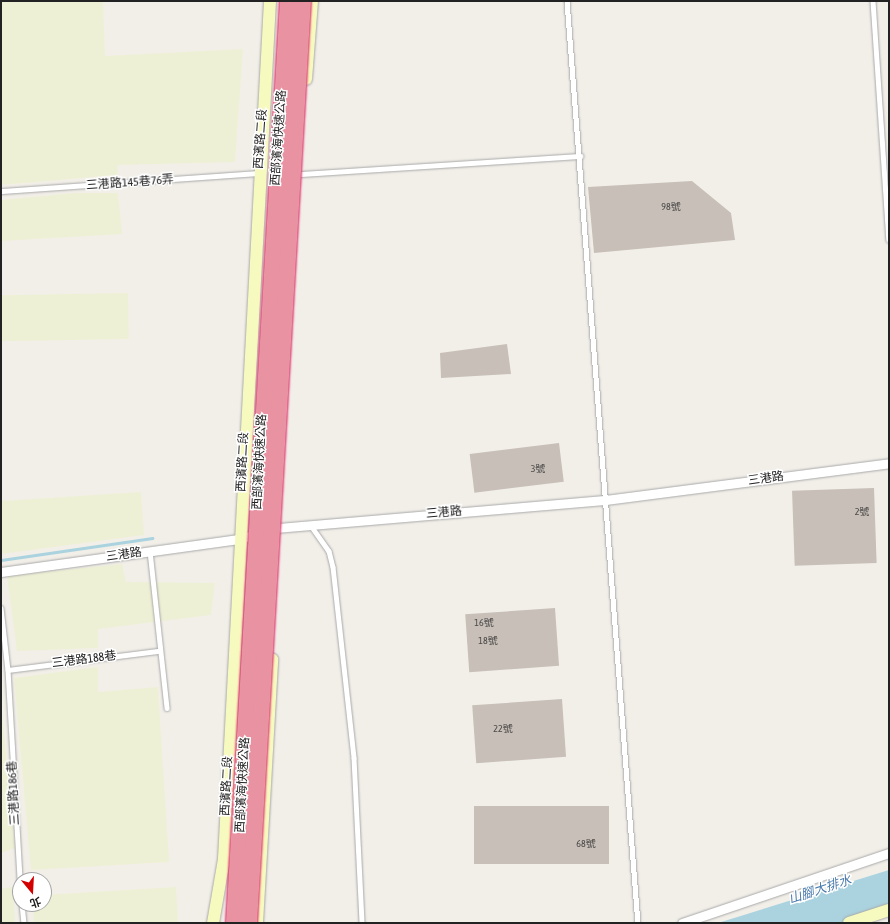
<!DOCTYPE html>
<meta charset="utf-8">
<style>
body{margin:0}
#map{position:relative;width:890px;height:924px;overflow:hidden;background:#f2efe9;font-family:"Asap Condensed","Noto Sans TC",sans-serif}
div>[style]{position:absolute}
.farmland>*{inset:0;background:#eef0d5;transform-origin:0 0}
.water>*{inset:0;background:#aad3df}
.stream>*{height:3px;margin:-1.5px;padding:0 1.5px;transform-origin:1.5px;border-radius:1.5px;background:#aad3df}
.building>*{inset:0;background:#c7bfb8;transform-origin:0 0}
.roads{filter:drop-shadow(0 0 1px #a9a9a9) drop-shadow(0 0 1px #a9a9a9)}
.lane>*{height:4.5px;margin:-2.25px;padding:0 2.25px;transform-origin:2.25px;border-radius:2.25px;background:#fff}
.street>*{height:9px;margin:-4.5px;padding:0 4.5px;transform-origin:4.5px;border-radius:4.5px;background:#fff}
.secondary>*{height:12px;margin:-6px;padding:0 6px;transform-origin:6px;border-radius:6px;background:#f7fabf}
.bridges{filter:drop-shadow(0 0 1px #dc2a67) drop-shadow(0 0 1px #dc2a67)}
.highway-bridge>*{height:16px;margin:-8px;padding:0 8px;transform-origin:8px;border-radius:8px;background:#e892a2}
span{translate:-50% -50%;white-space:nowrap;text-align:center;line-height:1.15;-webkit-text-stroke:3px #fff;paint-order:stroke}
.number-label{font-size:10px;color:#4b4948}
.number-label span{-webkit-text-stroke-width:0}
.street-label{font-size:12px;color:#222}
.water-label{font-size:13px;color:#4a7aab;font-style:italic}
.frame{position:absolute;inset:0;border:2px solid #222;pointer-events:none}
.north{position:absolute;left:12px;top:872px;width:40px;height:40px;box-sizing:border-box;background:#fff;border:1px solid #a7a7a7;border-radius:50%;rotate:162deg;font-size:11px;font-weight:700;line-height:16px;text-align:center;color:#222}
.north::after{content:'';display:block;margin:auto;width:14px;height:18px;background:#d40000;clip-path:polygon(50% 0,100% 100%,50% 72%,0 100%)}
</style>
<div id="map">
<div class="farmland">
<div style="clip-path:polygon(1px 1px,103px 1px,105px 56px,243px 49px,235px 162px,118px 165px,117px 175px,1px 185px)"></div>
<div style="clip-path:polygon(74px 193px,118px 193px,122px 234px,1px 241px,1px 200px)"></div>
<div style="left:128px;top:293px;width:46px;height:127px;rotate:89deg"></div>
<div style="clip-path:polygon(141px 492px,144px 535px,1px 554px,1px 501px)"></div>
<div style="clip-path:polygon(122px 564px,126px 582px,215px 583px,211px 615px,98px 629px,98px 648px,17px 651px,7px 576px)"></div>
<div style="clip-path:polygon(98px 667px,98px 692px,158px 687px,169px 862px,31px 870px,14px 678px)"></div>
<div style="clip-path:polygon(1px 703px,15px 848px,1px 853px)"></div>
<div style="clip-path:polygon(13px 887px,15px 923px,1px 923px,1px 889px)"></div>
<div style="clip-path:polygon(176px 887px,178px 923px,34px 923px,33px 904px,44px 904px,44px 895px)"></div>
</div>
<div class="water">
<div style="clip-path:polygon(889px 870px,889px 909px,845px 923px,718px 923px)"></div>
</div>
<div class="stream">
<div style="left:1px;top:560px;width:153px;rotate:-8.3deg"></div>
</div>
<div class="building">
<div style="clip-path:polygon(692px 181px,731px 213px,735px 240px,594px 253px,588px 187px)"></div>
<div style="clip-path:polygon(507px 344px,511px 374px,441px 378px,440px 353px)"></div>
<div style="left:559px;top:443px;width:39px;height:90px;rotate:83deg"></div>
<div style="left:874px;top:488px;width:75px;height:82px;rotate:88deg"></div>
<div style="left:555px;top:608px;width:58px;height:90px;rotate:86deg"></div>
<div style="left:562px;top:699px;width:58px;height:90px;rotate:86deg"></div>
<div style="left:609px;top:806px;width:58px;height:135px;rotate:90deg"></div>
</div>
<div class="roads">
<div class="lane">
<div style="left:567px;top:1px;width:925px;rotate:85.6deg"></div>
<div style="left:873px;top:1px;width:239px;rotate:86.2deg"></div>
<div style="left:300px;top:174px;width:281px;rotate:-3.7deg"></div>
<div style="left:1px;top:191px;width:259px;rotate:-4deg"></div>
<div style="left:312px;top:527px;width:29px;rotate:55deg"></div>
<div style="left:329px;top:551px;width:16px;rotate:76deg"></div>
<div style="left:333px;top:567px;width:192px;rotate:83.7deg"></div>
<div style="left:354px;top:758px;width:165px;rotate:87.2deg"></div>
<div style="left:150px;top:551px;width:158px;rotate:83.8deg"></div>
<div style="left:1px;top:608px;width:62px;rotate:83.6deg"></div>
<div style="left:8px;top:670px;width:211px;rotate:86.7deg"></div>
<div style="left:8px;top:670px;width:152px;rotate:-7.2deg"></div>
<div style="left:22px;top:904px;width:19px;rotate:84deg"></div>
</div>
<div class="street">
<div style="left:1px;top:572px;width:240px;rotate:-7.9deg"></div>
<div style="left:239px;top:539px;width:40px;rotate:-16deg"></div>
<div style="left:277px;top:528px;width:330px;rotate:-4.9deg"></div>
<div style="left:606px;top:500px;width:285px;rotate:-7.4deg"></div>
<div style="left:682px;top:923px;width:219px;rotate:-18.7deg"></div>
</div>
<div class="secondary">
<div style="left:306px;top:79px;width:78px;rotate:-85.6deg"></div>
<div style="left:213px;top:923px;width:65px;rotate:-80.2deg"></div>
<div style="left:224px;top:859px;width:859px;rotate:-86.93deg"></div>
<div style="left:257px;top:923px;width:264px;rotate:-86.7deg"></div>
<div style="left:849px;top:923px;width:42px;rotate:-18deg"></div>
</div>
</div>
<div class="bridges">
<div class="highway-bridge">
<div style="left:234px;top:923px;width:924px;rotate:-86.65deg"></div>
<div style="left:249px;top:923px;width:924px;rotate:-86.65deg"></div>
</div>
</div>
<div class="number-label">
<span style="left:671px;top:207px">98號</span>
<span style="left:538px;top:469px">3號</span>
<span style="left:862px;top:512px">2號</span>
<span style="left:484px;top:623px">16號</span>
<span style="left:488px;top:641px">18號</span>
<span style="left:503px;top:729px">22號</span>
<span style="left:586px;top:844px">68號</span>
</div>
<div class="street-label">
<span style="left:279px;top:138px;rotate:-86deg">西部濱海快速公路</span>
<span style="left:261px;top:139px;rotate:-86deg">西濱路二段</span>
<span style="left:130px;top:183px;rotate:-4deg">三港路145巷76弄</span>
<span style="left:243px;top:462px;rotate:-87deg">西濱路二段</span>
<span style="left:260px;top:462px;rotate:-87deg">西部濱海快速公路</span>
<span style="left:766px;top:479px;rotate:-8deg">三港路</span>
<span style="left:444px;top:513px;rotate:-5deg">三港路</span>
<span style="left:124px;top:555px;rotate:-8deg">三港路</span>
<span style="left:84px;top:660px;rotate:-7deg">三港路188巷</span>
<span style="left:243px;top:785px;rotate:-87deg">西部濱海快速公路</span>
<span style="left:227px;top:786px;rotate:-87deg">西濱路二段</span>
<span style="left:14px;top:793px;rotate:-93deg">三港路186巷</span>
</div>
<div class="water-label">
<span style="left:820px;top:890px;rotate:-18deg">山腳大排水</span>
</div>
<div class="frame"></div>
<div class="north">北</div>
</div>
